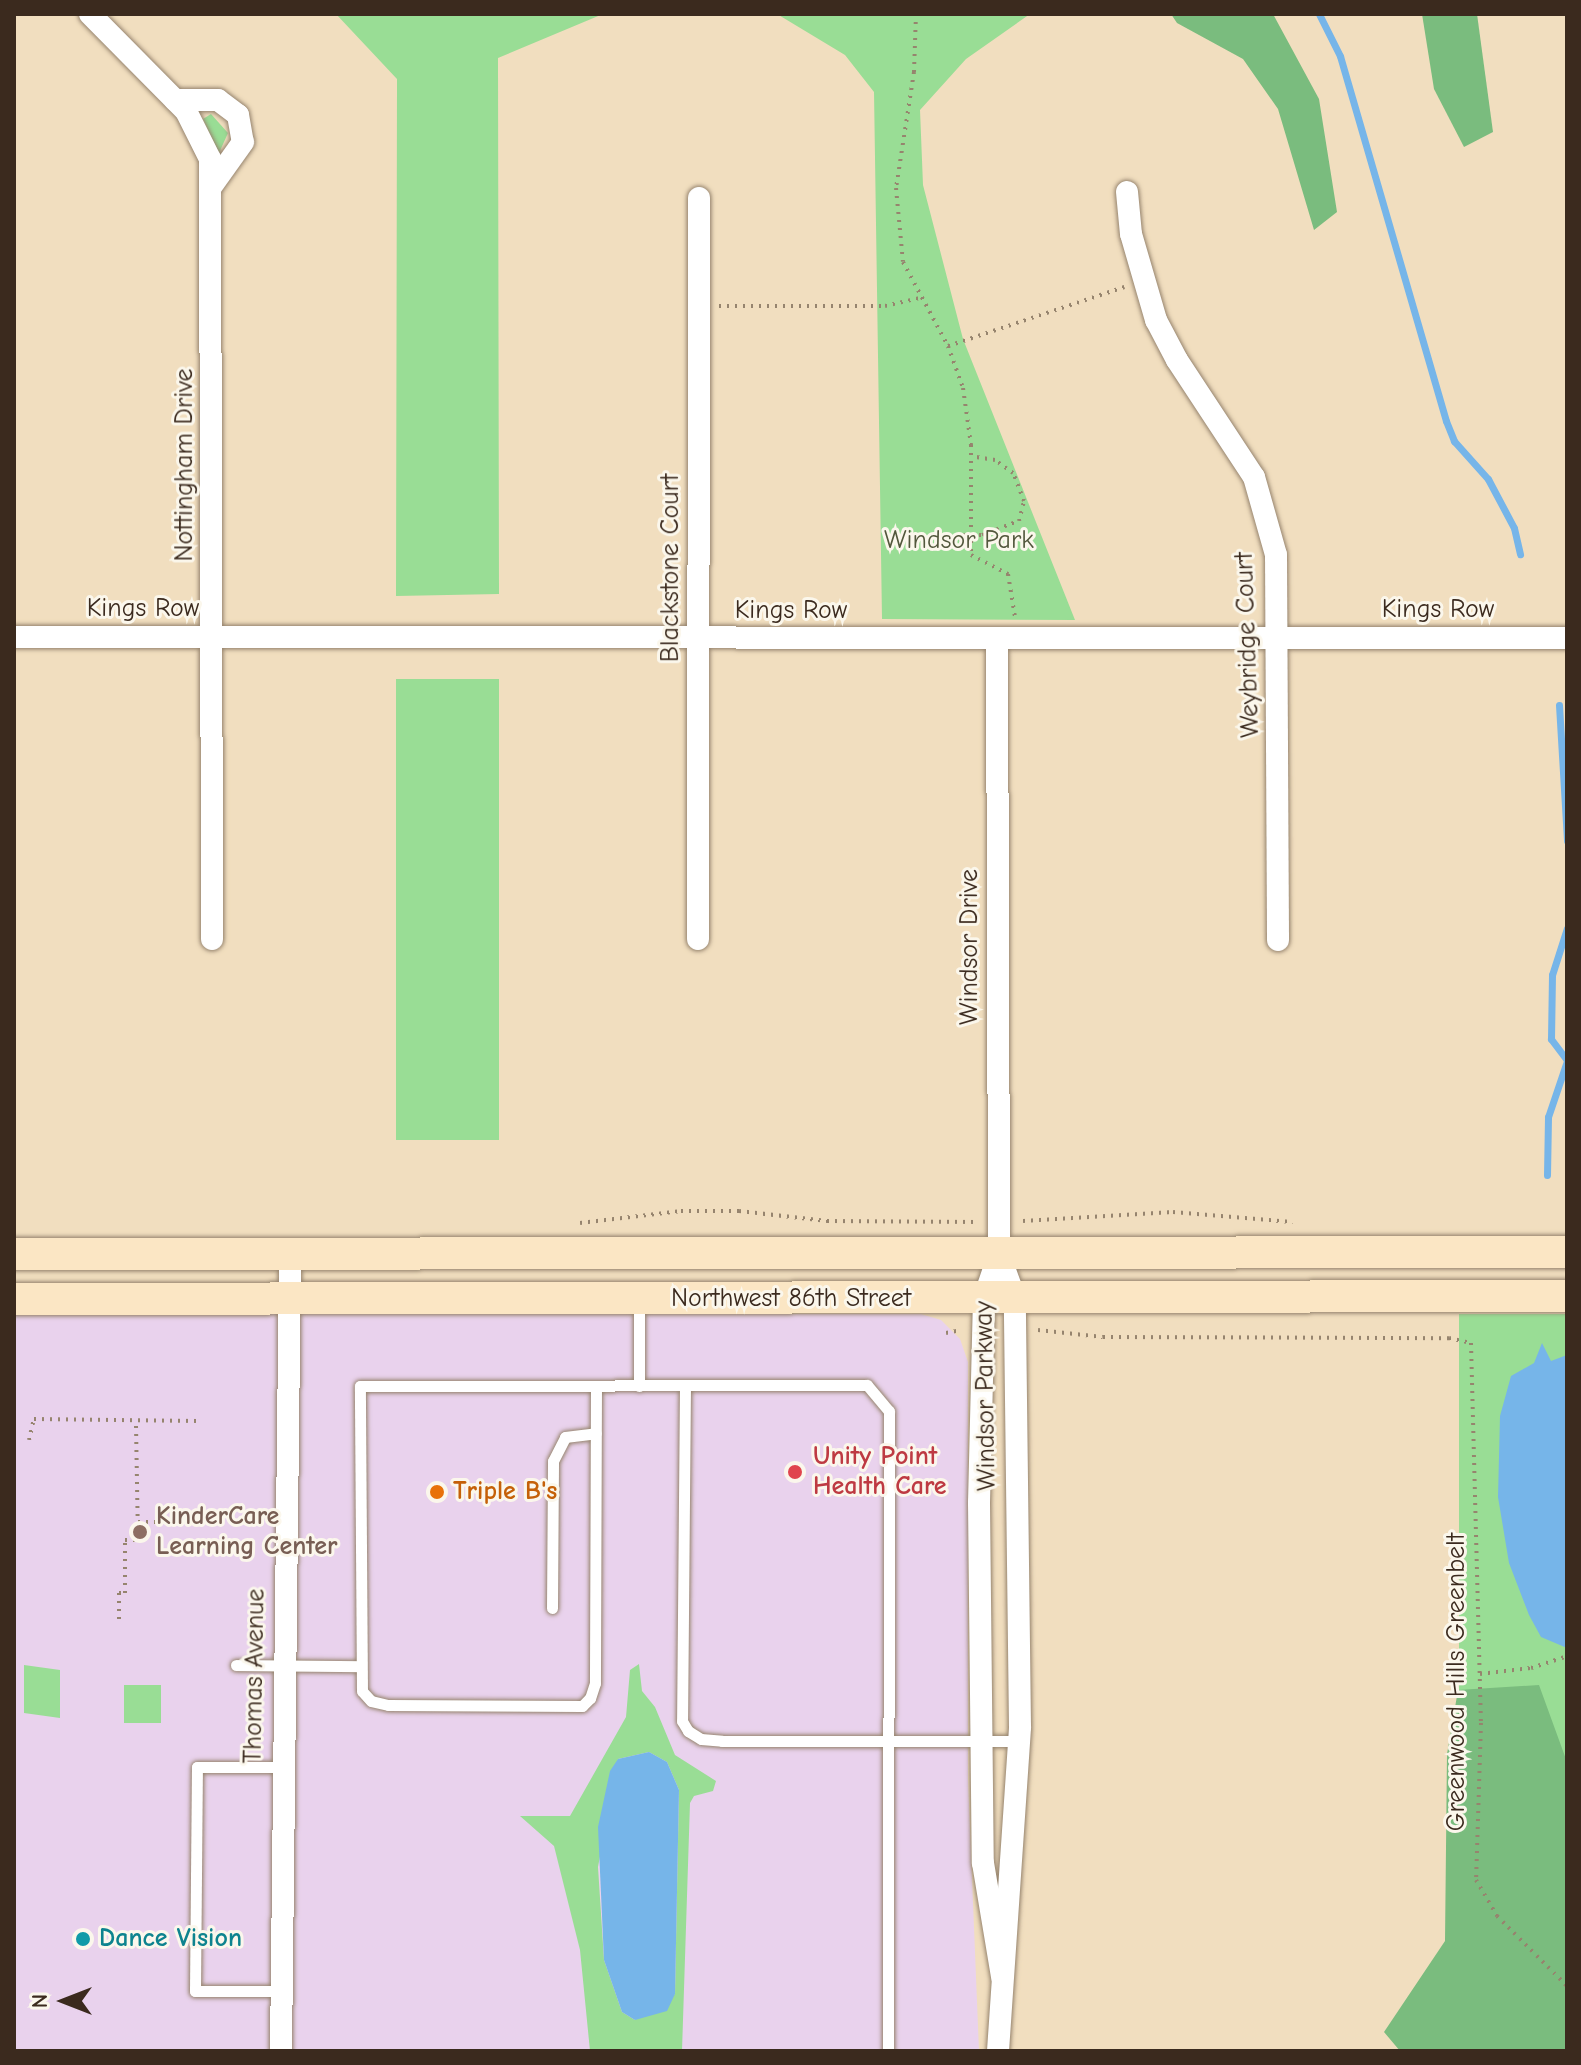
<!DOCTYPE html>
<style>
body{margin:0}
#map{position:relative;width:1581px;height:2065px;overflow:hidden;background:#f1debf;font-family:"Comic Neue",sans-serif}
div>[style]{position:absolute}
.built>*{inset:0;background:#e9d2ed}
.green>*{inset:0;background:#99dd95;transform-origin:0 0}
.forest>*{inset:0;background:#7abc7e}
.water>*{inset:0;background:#76b5e9}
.stream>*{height:7px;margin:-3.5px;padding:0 3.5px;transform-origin:3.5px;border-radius:3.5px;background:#76b5e9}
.path>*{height:4px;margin-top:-2px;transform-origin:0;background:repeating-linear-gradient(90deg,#96846e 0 2px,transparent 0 8px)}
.roads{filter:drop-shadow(0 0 2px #96846e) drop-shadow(0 0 2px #96846e)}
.service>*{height:11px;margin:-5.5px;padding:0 5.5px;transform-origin:5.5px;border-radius:5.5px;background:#fff}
.minor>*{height:22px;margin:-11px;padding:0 11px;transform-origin:11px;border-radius:11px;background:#fff}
.secondary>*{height:32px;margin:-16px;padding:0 16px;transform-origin:16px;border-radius:16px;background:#fbe6c4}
.dots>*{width:22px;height:22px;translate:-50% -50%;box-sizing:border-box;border:4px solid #fbf7ec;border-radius:50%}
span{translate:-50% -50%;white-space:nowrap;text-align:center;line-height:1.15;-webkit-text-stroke:6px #fbf7ec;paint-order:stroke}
.street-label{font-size:26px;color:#3b2a1e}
.park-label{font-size:26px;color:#52573c}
.health-label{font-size:26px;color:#be3a42;font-weight:700}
.left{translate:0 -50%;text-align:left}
.food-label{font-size:26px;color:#c56008;font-weight:700}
.education-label{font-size:26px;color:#785e54;font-weight:700}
.culture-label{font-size:26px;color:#0d838f;font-weight:700}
.frame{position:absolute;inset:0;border:16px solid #3b2a1e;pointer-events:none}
.north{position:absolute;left:24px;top:1961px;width:80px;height:80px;-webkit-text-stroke:6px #fbf7ec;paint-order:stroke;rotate:270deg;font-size:22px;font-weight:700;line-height:32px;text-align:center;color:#3b2a1e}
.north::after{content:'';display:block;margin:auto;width:28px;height:36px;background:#3b2a1e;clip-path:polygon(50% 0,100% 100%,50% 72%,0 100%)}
</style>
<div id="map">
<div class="built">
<div style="clip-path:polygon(14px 1314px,921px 1314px,941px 1320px,960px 1339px,968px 1362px,968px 1779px,979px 2051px,14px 2051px)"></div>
</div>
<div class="green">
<div style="clip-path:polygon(336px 14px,603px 14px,498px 58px,499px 594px,396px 596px,397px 79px)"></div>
<div style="clip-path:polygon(777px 14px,1030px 14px,966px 59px,920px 110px,923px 185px,963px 339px,1075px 620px,882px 619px,874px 92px,845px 55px)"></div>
<div style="clip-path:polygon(211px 114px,228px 133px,219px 153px,203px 119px)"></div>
<div style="left:499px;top:679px;width:461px;height:103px;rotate:90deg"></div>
<div style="left:1567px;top:1314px;width:733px;height:108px;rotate:90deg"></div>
<div style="clip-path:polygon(evenodd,639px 1664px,642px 1691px,655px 1707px,675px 1755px,716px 1781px,713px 1791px,694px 1796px,690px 1803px,682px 2051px,590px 2051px,580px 1950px,554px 1846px,520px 1816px,570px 1816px,626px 1717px,630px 1670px,639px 1664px,649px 1752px,667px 1762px,679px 1790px,675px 1994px,635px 2020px,622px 2012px,604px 1960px,598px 1867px,618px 1759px,649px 1752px)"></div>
<div style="clip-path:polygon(24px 1665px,60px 1670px,60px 1718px,24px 1713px)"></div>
<div style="left:124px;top:1685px;width:37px;height:38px"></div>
</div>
<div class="forest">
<div style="clip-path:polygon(1171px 14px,1273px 14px,1319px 99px,1337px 212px,1314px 230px,1278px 109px,1243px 59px,1177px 23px)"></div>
<div style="clip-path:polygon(1422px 14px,1477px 14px,1493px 132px,1464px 147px,1434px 89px)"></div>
<div style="clip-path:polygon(1539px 1685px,1567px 1762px,1567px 2051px,1400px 2051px,1384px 2032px,1445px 1941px,1447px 1754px,1458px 1690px)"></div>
</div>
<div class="water">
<div style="clip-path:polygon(1542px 1343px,1551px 1361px,1567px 1355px,1567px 1648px,1541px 1637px,1529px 1615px,1509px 1563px,1498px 1497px,1500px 1416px,1511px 1376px,1534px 1363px)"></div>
<div style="clip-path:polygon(649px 1752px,667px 1762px,679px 1790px,675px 1994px,667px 2011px,635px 2020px,622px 2012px,604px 1960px,598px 1827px,610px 1771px,618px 1759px)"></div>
</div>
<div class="stream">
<div style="left:1319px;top:14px;width:47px;rotate:63.4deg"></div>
<div style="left:1340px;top:56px;width:380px;rotate:73.8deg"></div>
<div style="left:1446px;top:421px;width:22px;rotate:68deg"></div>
<div style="left:1454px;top:441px;width:51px;rotate:48.2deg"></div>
<div style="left:1488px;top:479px;width:55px;rotate:62deg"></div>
<div style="left:1514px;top:528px;width:27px;rotate:77deg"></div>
<div style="left:1559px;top:705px;width:136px;rotate:86.6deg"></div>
<div style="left:1567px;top:928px;width:49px;rotate:107.7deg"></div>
<div style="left:1552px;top:975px;width:64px;rotate:90.9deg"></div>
<div style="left:1551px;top:1039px;width:26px;rotate:53deg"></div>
<div style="left:1547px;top:1175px;width:58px;rotate:-89deg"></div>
<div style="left:1548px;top:1117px;width:59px;rotate:-71.3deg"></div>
</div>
<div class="path">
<div style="left:916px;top:14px;width:58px;rotate:92deg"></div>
<div style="left:914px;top:72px;width:117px;rotate:98.8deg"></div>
<div style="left:896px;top:188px;width:74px;rotate:84.6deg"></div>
<div style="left:903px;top:262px;width:95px;rotate:61.8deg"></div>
<div style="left:948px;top:346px;width:45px;rotate:70.3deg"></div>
<div style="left:963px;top:388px;width:58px;rotate:82deg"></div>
<div style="left:971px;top:445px;width:110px;rotate:90deg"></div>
<div style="left:971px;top:555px;width:42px;rotate:27.2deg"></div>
<div style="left:1008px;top:574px;width:44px;rotate:80.8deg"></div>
<div style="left:719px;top:306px;width:166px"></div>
<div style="left:885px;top:306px;width:35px;rotate:-13deg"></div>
<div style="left:948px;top:346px;width:186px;rotate:-18.5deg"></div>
<div style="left:907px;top:536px;width:75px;rotate:-0.8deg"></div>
<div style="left:982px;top:535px;width:40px;rotate:-21deg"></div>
<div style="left:1019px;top:521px;width:21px;rotate:-76deg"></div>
<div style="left:1024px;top:501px;width:30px;rotate:-111deg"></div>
<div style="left:1013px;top:473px;width:22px;rotate:-144deg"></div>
<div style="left:995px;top:460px;width:24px;rotate:-171deg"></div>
<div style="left:1023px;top:1221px;width:150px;rotate:-3.4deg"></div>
<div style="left:1173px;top:1212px;width:120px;rotate:4.8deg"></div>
<div style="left:580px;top:1223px;width:102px;rotate:-6.8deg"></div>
<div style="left:681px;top:1211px;width:58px"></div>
<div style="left:739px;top:1211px;width:89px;rotate:6.5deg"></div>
<div style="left:827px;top:1221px;width:151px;rotate:0.4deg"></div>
<div style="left:1038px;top:1330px;width:65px;rotate:6.1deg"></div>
<div style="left:1103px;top:1337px;width:346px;rotate:0.2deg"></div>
<div style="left:1449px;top:1338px;width:23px;rotate:13deg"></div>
<div style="left:1471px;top:1343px;width:380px;rotate:88.5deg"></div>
<div style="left:1481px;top:1723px;width:157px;rotate:91.8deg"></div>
<div style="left:1476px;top:1880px;width:42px;rotate:59.7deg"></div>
<div style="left:1497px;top:1916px;width:99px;rotate:45deg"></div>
<div style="left:946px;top:1333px;width:15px;rotate:-11deg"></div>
<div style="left:29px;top:1440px;width:22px;rotate:-77deg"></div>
<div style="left:34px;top:1419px;width:165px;rotate:0.7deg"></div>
<div style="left:138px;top:1522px;width:61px"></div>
<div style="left:119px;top:1619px;width:26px;rotate:-90deg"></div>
<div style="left:119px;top:1593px;width:6px"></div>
<div style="left:125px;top:1593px;width:53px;rotate:-90deg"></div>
<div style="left:125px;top:1540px;width:13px"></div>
<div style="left:138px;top:1540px;width:120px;rotate:-91deg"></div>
<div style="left:1480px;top:1674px;width:51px;rotate:-6.7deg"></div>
<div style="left:1531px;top:1668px;width:38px;rotate:-18deg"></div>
</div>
<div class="roads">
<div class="service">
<div style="left:639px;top:1299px;width:87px;rotate:90deg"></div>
<div style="left:685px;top:1385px;width:336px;rotate:90.5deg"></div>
<div style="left:682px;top:1721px;width:12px;rotate:59deg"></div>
<div style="left:688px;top:1731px;width:15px;rotate:32deg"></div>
<div style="left:701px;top:1739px;width:21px;rotate:5deg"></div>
<div style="left:722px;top:1741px;width:297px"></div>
<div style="left:596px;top:1386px;width:297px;rotate:90.2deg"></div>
<div style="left:595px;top:1683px;width:16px;rotate:108deg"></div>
<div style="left:590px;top:1698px;width:11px;rotate:135deg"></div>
<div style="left:582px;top:1706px;width:194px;rotate:-179.7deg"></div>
<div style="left:388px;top:1705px;width:17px;rotate:-167deg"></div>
<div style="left:371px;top:1701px;width:13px;rotate:-132deg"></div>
<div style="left:362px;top:1691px;width:305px;rotate:-90.4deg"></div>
<div style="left:360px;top:1386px;width:507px;rotate:-0.11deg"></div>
<div style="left:867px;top:1385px;width:34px;rotate:50deg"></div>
<div style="left:889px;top:1411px;width:640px;rotate:90.09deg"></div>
<div style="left:552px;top:1608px;width:147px;rotate:-89.6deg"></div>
<div style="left:553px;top:1461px;width:27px;rotate:-63deg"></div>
<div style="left:565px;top:1437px;width:31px;rotate:-7deg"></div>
<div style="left:236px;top:1665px;width:124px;rotate:0.5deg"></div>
<div style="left:282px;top:1991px;width:87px;rotate:180deg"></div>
<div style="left:195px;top:1991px;width:224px;rotate:-89.5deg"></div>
<div style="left:197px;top:1767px;width:85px"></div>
</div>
<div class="minor">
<div style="left:90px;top:14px;width:136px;rotate:45.3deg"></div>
<div style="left:186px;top:111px;width:54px;rotate:63.4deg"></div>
<div style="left:210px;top:159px;width:780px;rotate:89.85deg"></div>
<div style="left:175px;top:100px;width:43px"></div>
<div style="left:218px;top:100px;width:25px;rotate:37deg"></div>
<div style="left:238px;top:115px;width:27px;rotate:80deg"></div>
<div style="left:243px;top:142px;width:52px;rotate:125.5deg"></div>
<div style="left:1127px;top:192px;width:42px;rotate:84.6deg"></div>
<div style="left:1131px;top:234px;width:90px;rotate:73.8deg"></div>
<div style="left:1156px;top:320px;width:45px;rotate:62.3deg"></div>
<div style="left:1177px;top:360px;width:140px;rotate:56.7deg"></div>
<div style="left:1254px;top:477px;width:81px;rotate:74.2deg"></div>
<div style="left:1276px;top:555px;width:385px;rotate:89.7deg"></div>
<div style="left:14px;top:637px;width:1553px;rotate:0.04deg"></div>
<div style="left:997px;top:639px;width:615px;rotate:89.81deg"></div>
<div style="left:999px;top:1254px;width:46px;rotate:108.8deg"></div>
<div style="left:984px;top:1298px;width:205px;rotate:91.4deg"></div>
<div style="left:979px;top:1503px;width:360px;rotate:89.4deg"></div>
<div style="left:983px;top:1863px;width:116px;rotate:80.5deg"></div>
<div style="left:698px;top:939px;width:741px;rotate:-89.92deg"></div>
<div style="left:281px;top:2051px;width:798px;rotate:-89.35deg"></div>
<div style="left:998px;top:2051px;width:325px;rotate:-86.1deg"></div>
<div style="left:1020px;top:1727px;width:429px;rotate:-90.7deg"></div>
<div style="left:1015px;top:1298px;width:47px;rotate:-110deg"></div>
</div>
<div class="secondary">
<div style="left:14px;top:1254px;width:1553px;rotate:-0.07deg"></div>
<div style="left:14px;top:1299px;width:1553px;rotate:-0.11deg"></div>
</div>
</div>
<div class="dots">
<div style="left:795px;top:1472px;background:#e0444e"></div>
<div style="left:437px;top:1492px;background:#e8710a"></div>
<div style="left:140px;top:1532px;background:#8d6e63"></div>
<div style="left:83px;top:1939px;background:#0f9aa8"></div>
</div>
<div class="street-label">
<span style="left:185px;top:465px;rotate:-90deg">Nottingham Drive</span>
<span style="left:671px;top:568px;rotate:-90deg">Blackstone Court</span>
<span style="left:143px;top:609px">Kings Row</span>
<span style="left:1438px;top:610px">Kings Row</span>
<span style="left:791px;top:611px">Kings Row</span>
<span style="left:1248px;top:645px;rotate:-92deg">Weybridge Court</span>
<span style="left:970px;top:947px;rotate:-90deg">Windsor Drive</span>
<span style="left:791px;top:1299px">Northwest 86th Street</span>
<span style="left:986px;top:1396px;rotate:-91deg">Windsor Parkway</span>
<span style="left:255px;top:1676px;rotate:-89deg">Thomas Avenue</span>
<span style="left:1457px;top:1682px;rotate:-90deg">Greenwood Hills Greenbelt</span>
</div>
<div class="park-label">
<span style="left:959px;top:541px">Windsor Park</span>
</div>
<div class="health-label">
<span class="left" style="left:813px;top:1472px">Unity Point<br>Health Care</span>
</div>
<div class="food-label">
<span class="left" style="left:453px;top:1492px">Triple B's</span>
</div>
<div class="education-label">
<span class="left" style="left:156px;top:1532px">KinderCare<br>Learning Center</span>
</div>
<div class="culture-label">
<span class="left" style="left:99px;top:1939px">Dance Vision</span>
</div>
<div class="frame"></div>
<div class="north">N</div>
</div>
